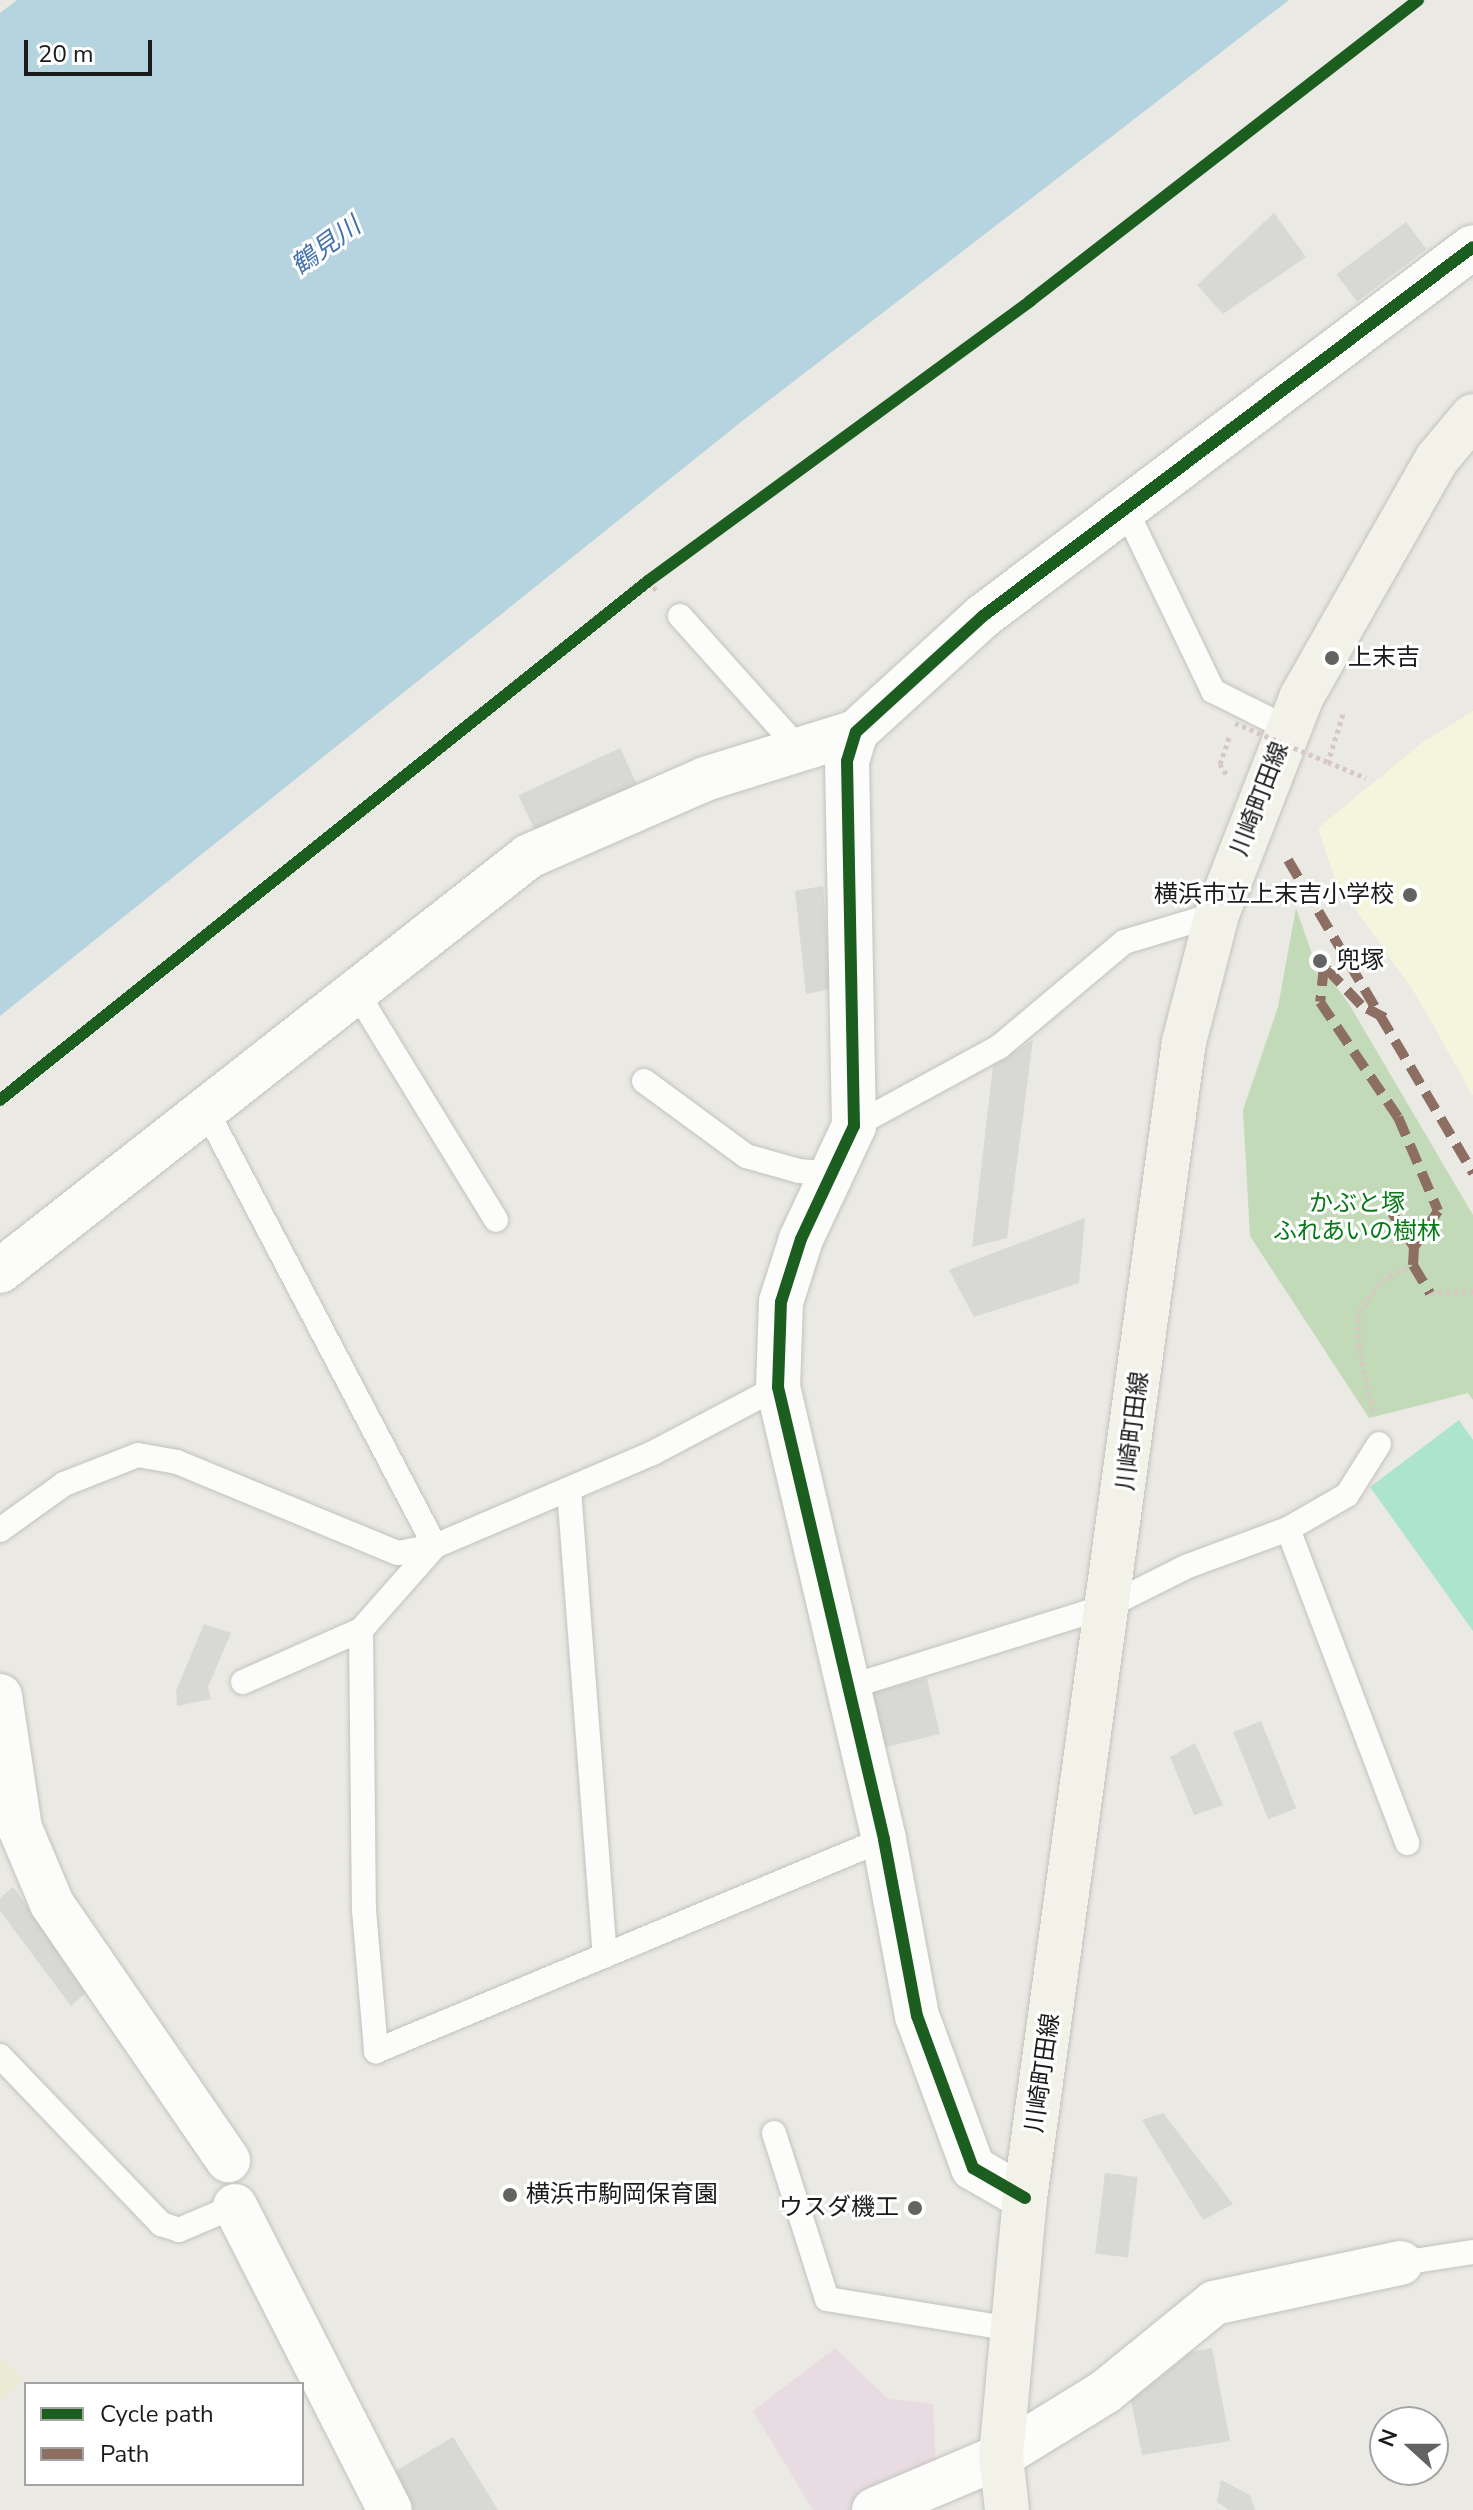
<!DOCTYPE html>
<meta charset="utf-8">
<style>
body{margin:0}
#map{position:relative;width:1473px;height:2510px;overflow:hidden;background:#eae9e3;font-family:"Nunito Sans","Noto Sans JP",sans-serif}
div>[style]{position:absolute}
.industrial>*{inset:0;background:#e8dce2}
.education>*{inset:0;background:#f4f5dd}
.farmland>*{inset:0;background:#e9ebd5}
.forest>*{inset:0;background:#c2dab7}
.pitch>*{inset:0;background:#ade4cf}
.parking>*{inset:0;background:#d8d8d5;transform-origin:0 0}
.water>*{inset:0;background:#b6d4df}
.path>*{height:5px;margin-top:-2.5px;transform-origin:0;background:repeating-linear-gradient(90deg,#d7c8c3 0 4px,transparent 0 8px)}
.roads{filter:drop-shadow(0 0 2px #c2c2bf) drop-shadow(0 0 2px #c2c2bf)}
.service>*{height:24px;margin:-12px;padding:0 12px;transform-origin:12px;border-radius:12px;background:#fcfcfb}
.minor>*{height:44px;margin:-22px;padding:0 22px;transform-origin:22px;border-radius:22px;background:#fcfcfb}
.secondary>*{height:44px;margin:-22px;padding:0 22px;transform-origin:22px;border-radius:22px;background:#f2f2e8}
.path-bridge>*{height:5px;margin-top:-2.5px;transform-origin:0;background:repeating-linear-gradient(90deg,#d7c8c3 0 4px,transparent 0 8px)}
.quiet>*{height:10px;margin-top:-5px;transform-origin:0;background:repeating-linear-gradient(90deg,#8d6e63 0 20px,transparent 0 30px)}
.cycleway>*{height:12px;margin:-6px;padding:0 6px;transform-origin:6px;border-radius:6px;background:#1b5e20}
.dots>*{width:22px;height:22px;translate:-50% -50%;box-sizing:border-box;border:4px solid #fff;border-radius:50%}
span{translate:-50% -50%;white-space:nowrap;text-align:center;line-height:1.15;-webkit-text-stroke:6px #fff;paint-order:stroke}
.poi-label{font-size:24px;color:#1b1b1b}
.left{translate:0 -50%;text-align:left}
.right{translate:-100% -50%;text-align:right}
.street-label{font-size:24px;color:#1b1b1b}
.park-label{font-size:24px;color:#087b18}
.water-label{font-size:26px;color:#4673ad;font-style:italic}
.legend{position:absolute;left:24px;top:2382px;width:280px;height:104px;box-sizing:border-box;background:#fff;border:2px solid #a4a4a4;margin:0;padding:10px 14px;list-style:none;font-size:24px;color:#1b1b1b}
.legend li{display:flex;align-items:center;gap:16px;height:40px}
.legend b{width:40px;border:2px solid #a4a4a4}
.north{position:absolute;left:1369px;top:2406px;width:80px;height:80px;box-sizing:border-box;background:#fff;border:2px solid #a4a4a4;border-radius:50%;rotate:291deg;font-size:22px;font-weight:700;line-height:32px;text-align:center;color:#1b1b1b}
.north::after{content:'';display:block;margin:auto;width:28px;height:36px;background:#636361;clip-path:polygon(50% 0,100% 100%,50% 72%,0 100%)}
.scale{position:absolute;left:24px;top:40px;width:128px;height:36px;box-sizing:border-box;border:4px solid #1b1b1b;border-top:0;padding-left:10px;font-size:24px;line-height:28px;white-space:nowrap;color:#1b1b1b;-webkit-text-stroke:6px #fff;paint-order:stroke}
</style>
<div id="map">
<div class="industrial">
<div style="clip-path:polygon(835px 2348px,888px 2399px,933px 2404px,936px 2468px,856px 2510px,813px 2510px,753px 2411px)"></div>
</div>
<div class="education">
<div style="clip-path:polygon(1473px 711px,1473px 1096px,1416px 995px,1335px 880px,1318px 828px,1423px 742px)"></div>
</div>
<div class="farmland">
<div style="clip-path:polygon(0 2357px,23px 2379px,0 2402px)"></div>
</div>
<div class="forest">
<div style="clip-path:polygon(1296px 908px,1312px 954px,1349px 1004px,1473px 1215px,1473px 1400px,1468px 1393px,1369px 1418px,1250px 1236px,1243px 1110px,1278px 1007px)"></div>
</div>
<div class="pitch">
<div style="clip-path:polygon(1459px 1420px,1473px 1440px,1473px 1631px,1370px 1487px)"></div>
</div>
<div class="parking">
<div style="clip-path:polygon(1274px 213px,1306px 257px,1223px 314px,1197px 285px)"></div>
<div style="left:1406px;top:222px;width:34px;height:87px;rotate:53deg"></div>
<div style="left:620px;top:748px;width:44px;height:112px;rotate:65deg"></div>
<div style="clip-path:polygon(823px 886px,831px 989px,806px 994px,795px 891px)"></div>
<div style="clip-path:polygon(1033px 1040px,1007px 1238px,972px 1247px,993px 1066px)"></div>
<div style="clip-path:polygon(1085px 1218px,1079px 1283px,974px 1317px,949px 1270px)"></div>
<div style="clip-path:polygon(204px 1624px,231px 1633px,208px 1687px,211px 1699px,177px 1706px,176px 1691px)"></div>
<div style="clip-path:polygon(927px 1678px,940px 1734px,882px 1748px,860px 1696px)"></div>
<div style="left:1261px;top:1721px;width:94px;height:30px;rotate:68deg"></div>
<div style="clip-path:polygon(1195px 1743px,1223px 1805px,1194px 1815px,1170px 1757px)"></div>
<div style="clip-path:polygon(13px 1887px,88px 1991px,71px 2006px,0 1911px,0 1898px)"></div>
<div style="clip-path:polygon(1163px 2113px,1233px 2204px,1203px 2220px,1142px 2120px)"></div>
<div style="left:1105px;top:2173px;width:33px;height:81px;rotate:7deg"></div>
<div style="clip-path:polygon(1212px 2348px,1230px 2441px,1142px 2455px,1131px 2400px,1191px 2352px)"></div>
<div style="clip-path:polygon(453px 2437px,498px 2510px,410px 2510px,387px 2476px)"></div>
<div style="clip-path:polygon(1221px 2480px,1250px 2495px,1255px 2510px,1229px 2510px,1217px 2502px)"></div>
</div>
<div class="water">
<div style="clip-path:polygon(17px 0,1289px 0,746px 418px,0 1016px,0 13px)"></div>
</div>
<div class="path">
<div style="left:648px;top:581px;width:15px;rotate:48deg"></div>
<div style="left:1343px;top:714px;width:50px;rotate:107.4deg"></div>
<div style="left:1328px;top:762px;width:41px;rotate:22.8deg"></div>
<div style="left:1226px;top:774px;width:12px;rotate:-121deg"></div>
<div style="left:1220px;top:764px;width:31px;rotate:-71deg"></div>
<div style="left:1430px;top:1293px;width:43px;rotate:-2.7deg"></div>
<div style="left:1373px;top:1412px;width:67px;rotate:-102deg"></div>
<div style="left:1359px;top:1346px;width:34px;rotate:-90deg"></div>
<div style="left:1359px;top:1312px;width:39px;rotate:-54deg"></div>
<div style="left:1382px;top:1280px;width:34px;rotate:-26deg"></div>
</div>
<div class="roads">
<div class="service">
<div style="left:1126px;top:510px;width:201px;rotate:64.3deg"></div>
<div style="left:1213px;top:691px;width:83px;rotate:26.6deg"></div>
<div style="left:680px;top:616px;width:183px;rotate:48.1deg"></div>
<div style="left:357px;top:993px;width:266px;rotate:58.5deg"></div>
<div style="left:644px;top:1081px;width:127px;rotate:36.3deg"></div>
<div style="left:746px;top:1156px;width:55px;rotate:15.8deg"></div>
<div style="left:799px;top:1171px;width:32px;rotate:5deg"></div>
<div style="left:854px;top:1126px;width:165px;rotate:-28.6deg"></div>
<div style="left:999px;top:1047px;width:163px;rotate:-40deg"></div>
<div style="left:1124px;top:942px;width:97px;rotate:-16.8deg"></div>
<div style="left:778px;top:1387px;width:141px;rotate:152.2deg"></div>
<div style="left:653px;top:1453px;width:237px;rotate:156.9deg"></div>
<div style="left:435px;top:1546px;width:112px;rotate:131.4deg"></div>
<div style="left:361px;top:1630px;width:280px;rotate:89.4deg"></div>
<div style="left:364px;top:1910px;width:142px;rotate:85.1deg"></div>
<div style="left:376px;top:2051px;width:550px;rotate:-22.65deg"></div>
<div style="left:569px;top:1490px;width:467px;rotate:85.6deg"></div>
<div style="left:1288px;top:1529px;width:336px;rotate:69.2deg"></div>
<div style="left:0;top:1530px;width:79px;rotate:-35.7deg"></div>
<div style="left:64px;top:1484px;width:79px;rotate:-21.4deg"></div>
<div style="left:138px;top:1455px;width:40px;rotate:10deg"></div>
<div style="left:177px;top:1462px;width:239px;rotate:22.4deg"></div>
<div style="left:398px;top:1553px;width:38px;rotate:-11deg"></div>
<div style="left:435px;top:1546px;width:490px;rotate:-117.7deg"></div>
<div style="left:243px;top:1682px;width:129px;rotate:-23.8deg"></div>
<div style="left:849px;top:1687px;width:274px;rotate:-17.4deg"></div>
<div style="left:1110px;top:1605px;width:87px;rotate:-26.6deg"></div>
<div style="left:1188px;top:1566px;width:107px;rotate:-20.3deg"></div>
<div style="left:1288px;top:1529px;width:68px;rotate:-30deg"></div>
<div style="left:1347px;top:1495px;width:60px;rotate:-57.9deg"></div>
<div style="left:0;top:2056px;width:233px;rotate:46.2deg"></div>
<div style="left:161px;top:2224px;width:19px;rotate:18deg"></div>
<div style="left:179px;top:2230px;width:61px;rotate:-23.2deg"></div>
<div style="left:774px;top:2133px;width:174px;rotate:72.3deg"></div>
<div style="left:827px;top:2299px;width:188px;rotate:9.2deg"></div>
<div style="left:1401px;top:2263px;width:73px;rotate:-8.7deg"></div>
</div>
<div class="minor">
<div style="left:0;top:1271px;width:672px;rotate:-38.11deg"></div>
<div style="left:529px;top:856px;width:192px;rotate:-23.6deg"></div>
<div style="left:705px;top:779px;width:158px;rotate:-17.3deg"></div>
<div style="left:0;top:1696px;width:134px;rotate:81.4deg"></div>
<div style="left:20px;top:1828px;width:82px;rotate:67.2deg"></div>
<div style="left:52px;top:1904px;width:311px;rotate:55.5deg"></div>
<div style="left:1025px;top:2198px;width:60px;rotate:-150deg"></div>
<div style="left:973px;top:2168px;width:162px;rotate:-110.2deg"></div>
<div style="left:917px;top:2016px;width:180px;rotate:-100.6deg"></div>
<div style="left:884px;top:1839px;width:464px;rotate:-103.2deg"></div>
<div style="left:778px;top:1387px;width:85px;rotate:-88deg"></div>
<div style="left:781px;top:1302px;width:66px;rotate:-72.4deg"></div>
<div style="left:801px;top:1239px;width:125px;rotate:-64.9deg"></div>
<div style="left:854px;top:1126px;width:365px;rotate:-91.1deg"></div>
<div style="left:847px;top:761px;width:30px;rotate:-73deg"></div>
<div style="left:856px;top:732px;width:172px;rotate:-42.4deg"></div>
<div style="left:983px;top:616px;width:613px;rotate:-36.98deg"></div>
<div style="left:235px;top:2206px;width:341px;rotate:63deg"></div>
<div style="left:874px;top:2510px;width:138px;rotate:-23deg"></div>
<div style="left:1001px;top:2456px;width:122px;rotate:-31.6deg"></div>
<div style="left:1105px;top:2392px;width:141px;rotate:-39.2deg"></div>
<div style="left:1214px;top:2303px;width:191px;rotate:-12.1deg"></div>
</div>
<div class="secondary">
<div style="left:1007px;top:2510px;width:54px;rotate:-96.3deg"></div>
<div style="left:1001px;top:2456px;width:259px;rotate:-84.7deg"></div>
<div style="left:1025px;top:2198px;width:1167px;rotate:-82.17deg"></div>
<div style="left:1184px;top:1042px;width:132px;rotate:-75.5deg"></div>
<div style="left:1217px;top:914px;width:232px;rotate:-68.7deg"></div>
<div style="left:1301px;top:698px;width:275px;rotate:-60.4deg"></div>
<div style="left:1437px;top:459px;width:56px;rotate:-50.1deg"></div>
</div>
</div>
<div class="path-bridge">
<div style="left:1235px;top:723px;width:101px;rotate:22.8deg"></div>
</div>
<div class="quiet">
<div style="left:1288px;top:860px;width:364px;rotate:59.4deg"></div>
<div style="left:1385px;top:1018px;width:27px;rotate:-152deg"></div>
<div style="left:1361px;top:1005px;width:54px;rotate:-133.5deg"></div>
<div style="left:1324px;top:966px;width:36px;rotate:96deg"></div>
<div style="left:1320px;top:1002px;width:139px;rotate:55.9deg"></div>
<div style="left:1398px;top:1117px;width:102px;rotate:66.9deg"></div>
<div style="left:1438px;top:1211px;width:43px;rotate:123.7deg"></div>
<div style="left:1391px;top:1211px;width:43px;rotate:57.4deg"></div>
<div style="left:1414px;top:1247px;width:18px;rotate:93deg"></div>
<div style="left:1413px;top:1265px;width:33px;rotate:59deg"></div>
</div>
<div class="cycleway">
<div style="left:0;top:1100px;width:830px;rotate:-38.69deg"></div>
<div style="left:648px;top:581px;width:474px;rotate:-36.2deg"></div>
<div style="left:1030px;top:301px;width:491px;rotate:-37.8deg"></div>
<div style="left:1025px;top:2198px;width:60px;rotate:-150deg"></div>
<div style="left:973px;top:2168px;width:162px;rotate:-110.2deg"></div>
<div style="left:917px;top:2016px;width:180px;rotate:-100.6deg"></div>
<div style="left:884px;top:1839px;width:464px;rotate:-103.2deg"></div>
<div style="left:778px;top:1387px;width:85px;rotate:-88deg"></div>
<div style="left:781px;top:1302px;width:66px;rotate:-72.4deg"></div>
<div style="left:801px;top:1239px;width:125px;rotate:-64.9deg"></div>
<div style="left:854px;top:1126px;width:365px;rotate:-91.1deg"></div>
<div style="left:847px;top:761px;width:30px;rotate:-73deg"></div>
<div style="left:856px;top:732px;width:172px;rotate:-42.4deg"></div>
<div style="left:983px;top:616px;width:613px;rotate:-36.98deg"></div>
</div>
<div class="dots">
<div style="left:1332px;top:658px;background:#636361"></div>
<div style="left:1410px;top:895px;background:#636361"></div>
<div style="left:1320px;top:961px;background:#636361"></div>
<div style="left:510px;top:2195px;background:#636361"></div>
<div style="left:915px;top:2208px;background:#636361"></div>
</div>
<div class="poi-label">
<span class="left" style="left:1348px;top:658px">上末吉</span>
<span class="right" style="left:1394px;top:895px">横浜市立上末吉小学校</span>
<span class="left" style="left:1336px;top:961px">兜塚</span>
<span class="left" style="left:526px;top:2195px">横浜市駒岡保育園</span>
<span class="right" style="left:899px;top:2208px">ウスダ機工</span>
</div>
<div class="street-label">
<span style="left:1260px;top:799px;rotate:-69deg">川崎町田線</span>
<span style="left:1133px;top:1431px;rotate:-83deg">川崎町田線</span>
<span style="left:1043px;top:2073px;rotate:-82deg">川崎町田線</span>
</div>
<div class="park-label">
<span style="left:1357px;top:1218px">かぶと塚<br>ふれあいの樹林</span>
</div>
<div class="water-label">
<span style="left:326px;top:246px;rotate:-36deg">鶴見川</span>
</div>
<ul class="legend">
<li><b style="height:10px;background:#1b5e20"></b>Cycle path</li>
<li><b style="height:10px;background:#8d6e63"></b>Path</li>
</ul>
<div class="north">N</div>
<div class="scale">20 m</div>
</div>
